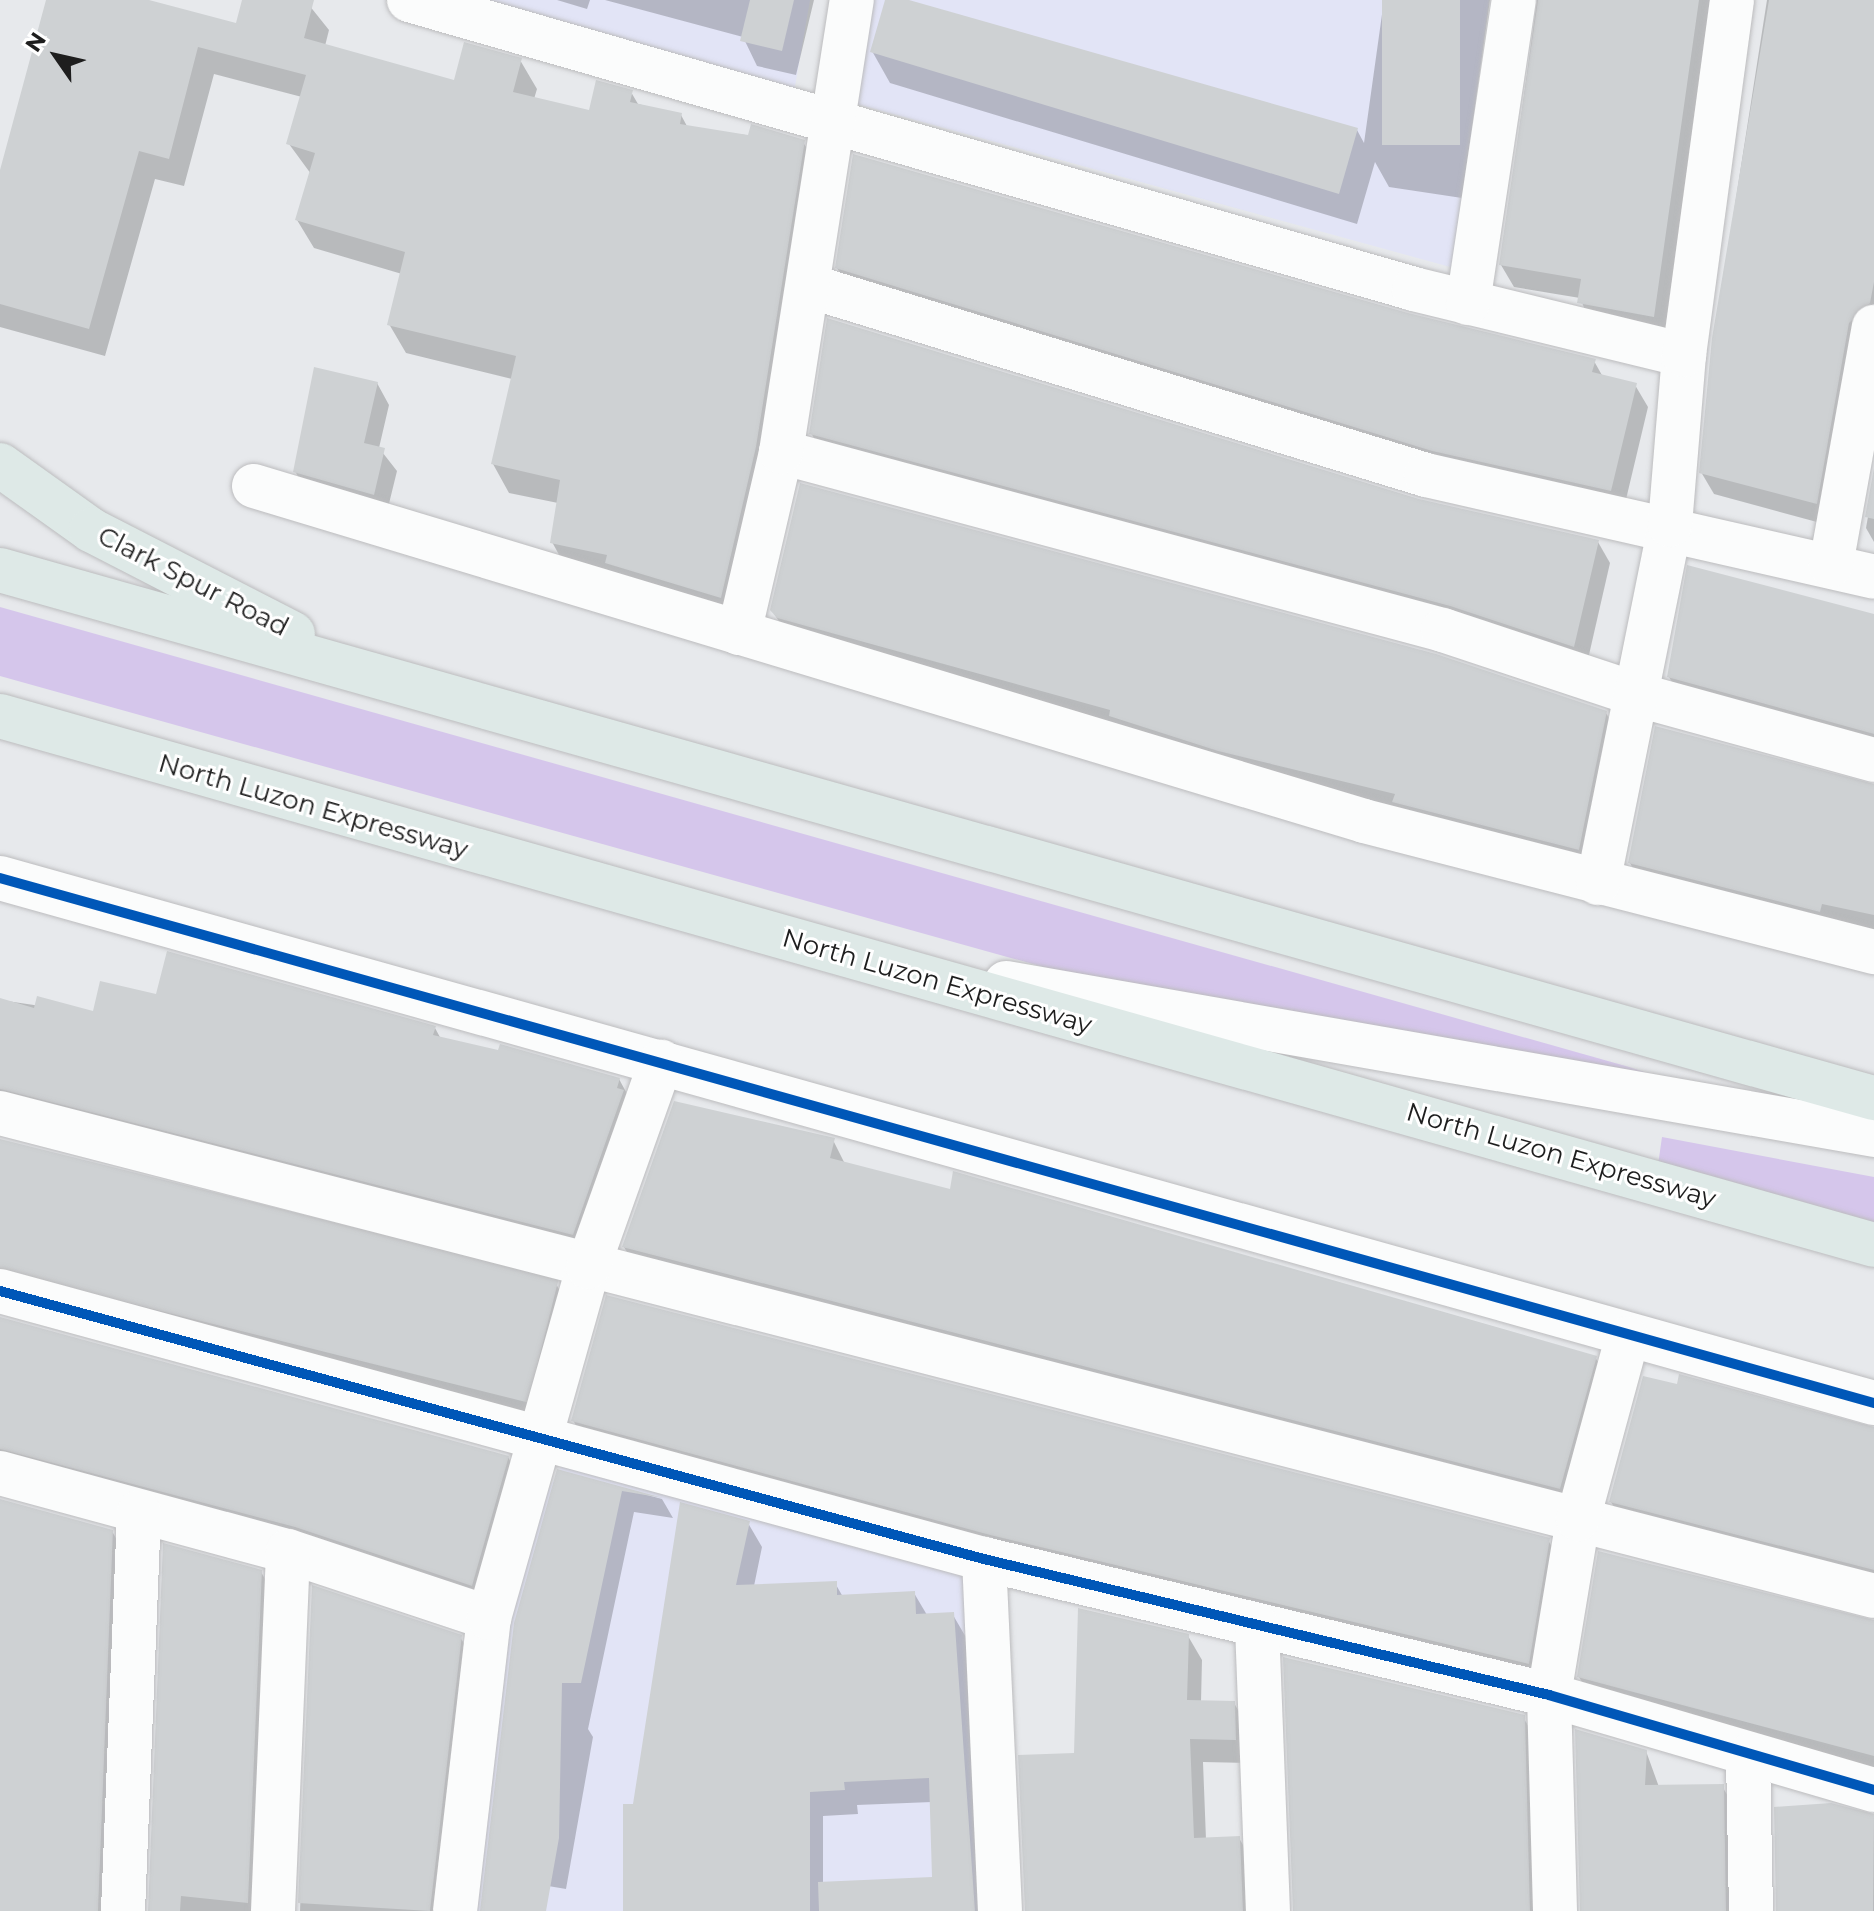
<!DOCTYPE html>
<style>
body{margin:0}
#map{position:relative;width:1874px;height:1911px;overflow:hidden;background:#e7e9ec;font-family:Montserrat,sans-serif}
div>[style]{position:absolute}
.education>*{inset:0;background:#e2e4f6}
.grass>*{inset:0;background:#d5c6eb}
.shadow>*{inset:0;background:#0003}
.building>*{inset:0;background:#ced1d3;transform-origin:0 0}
.roads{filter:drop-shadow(0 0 2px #bcbcbe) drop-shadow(0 0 2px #bcbcbe)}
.minor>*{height:44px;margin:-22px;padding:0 22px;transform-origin:22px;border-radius:22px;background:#fbfcfc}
.highway>*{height:44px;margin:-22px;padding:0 22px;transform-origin:22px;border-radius:22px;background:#dee9e7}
.cycleway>*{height:10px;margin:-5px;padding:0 5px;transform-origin:5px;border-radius:5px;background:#0057b8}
span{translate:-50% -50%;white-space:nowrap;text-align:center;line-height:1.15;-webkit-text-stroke:6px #fff;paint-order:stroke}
.street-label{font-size:26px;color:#1e1e1e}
.north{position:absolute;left:16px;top:16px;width:80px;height:80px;-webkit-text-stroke:6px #fff;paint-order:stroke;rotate:304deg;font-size:22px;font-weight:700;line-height:32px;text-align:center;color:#1e1e1e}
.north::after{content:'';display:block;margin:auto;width:28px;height:36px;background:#1e1e1e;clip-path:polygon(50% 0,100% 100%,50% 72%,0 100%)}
</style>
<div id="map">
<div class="education">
<div style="clip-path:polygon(476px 0,810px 0,794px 92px)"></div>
<div style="clip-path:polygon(860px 0,1489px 0,1454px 268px,842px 100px)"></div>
<div style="clip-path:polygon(577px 1439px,979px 1542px,989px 1911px,471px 1911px,479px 1778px,528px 1526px)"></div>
</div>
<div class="grass">
<div style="clip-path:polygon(0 607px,1629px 1067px,1738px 1102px,1090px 980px,0 676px)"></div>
<div style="clip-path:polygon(1662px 1137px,1874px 1177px,1874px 1223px,1658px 1165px)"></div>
</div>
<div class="shadow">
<div style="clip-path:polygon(48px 0,141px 0,238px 25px,244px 0,305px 0,329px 30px,325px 46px,456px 83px,520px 60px,537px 89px,534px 99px,590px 112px,631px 92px,638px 104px,681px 115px,688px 128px,803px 142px,820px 170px,737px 626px,568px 571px,552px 542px,558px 503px,509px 493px,493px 464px,512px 379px,406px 353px,389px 324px,402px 274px,314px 248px,297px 220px,311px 174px,289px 144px,302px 97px,214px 74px,184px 186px,155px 179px,105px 356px,0 327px,0 176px)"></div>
<div style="clip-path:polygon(557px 0,590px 0,587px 9px)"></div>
<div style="clip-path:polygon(605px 0,814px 0,796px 75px,757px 66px,743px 37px)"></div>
<div style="clip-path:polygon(887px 0,1357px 130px,1364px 143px,1384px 0,1490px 0,1462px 198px,1389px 187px,1375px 162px,1357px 224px,890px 83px,872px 51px)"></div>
<div style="clip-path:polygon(1537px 0,1721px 0,1666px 338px,1591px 324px,1580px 298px,1514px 287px,1501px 265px)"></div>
<div style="clip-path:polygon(1767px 0,1874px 0,1874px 329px,1828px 525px,1714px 494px,1701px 472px,1714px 339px)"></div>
<div style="clip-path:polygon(837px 268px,1407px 315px,1594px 361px,1603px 377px,1635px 385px,1648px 407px,1623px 512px,850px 289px)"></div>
<div style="clip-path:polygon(377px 383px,389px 405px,379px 448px,397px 471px,386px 516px,307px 493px,295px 471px)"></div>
<div style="clip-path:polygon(811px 433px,1418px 501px,1598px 542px,1610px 563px,1586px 668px,824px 455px)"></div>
<div style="clip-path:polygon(1874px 482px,1874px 542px,1866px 528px)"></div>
<div style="clip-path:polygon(772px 610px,1606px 713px,1618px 734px,1591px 871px,785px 631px)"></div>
<div style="clip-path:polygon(1874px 618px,1874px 751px,1682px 699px,1669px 677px)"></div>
<div style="clip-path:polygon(1874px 785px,1874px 933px,1642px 884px,1630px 863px)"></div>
<div style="clip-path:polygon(157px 996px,435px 1028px,441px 1039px,619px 1079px,631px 1101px,585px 1255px,0 1115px,0 1000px,95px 1014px)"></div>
<div style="clip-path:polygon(833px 1140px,845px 1164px,952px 1191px,955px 1173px,1595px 1357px,1608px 1379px,1572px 1510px,636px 1268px,624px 1247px)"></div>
<div style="clip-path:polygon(0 1141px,556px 1284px,569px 1306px,534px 1428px,0 1293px)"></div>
<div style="clip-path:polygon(0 1319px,508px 1457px,520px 1479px,484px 1606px,0 1472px)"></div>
<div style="clip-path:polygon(573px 1420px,1548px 1540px,1561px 1562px,1540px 1685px,585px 1442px)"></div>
<div style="clip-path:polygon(1874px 1427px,1874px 1590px,1625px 1526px,1611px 1502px)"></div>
<div style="clip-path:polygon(558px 1471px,662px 1499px,673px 1518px,634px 1512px,588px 1729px,593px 1737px,566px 1889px,501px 1878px)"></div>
<div style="clip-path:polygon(0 1501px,112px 1531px,124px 1553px,110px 1911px,0 1911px)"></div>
<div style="clip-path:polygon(evenodd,748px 1523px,762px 1547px,754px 1586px,835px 1583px,843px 1597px,914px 1593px,927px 1615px,953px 1615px,967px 1639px,986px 1911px,625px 1911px,635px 1806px,748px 1523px,932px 1802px,935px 1879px,823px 1884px,823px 1816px,858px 1814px,857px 1805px,932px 1802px)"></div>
<div style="clip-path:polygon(261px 1572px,273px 1593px,260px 1911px,150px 1911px)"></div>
<div style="clip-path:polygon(313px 1588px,460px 1637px,473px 1658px,448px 1911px,300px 1911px)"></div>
<div style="clip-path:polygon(1874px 1621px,1874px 1779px,1593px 1701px,1579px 1677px)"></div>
<div style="clip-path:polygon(1188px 1636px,1202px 1660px,1201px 1702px,1234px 1703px,1248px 1727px,1249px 1763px,1203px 1762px,1206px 1839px,1239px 1838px,1253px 1862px,1255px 1911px,1027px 1911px,1076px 1755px)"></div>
<div style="clip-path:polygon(1523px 1717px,1537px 1741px,1542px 1911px,1295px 1911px)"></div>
<div style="clip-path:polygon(1646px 1751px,1659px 1787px,1722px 1786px,1736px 1810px,1738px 1911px,1582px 1911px)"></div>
<div style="clip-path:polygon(1830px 1805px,1874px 1815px,1874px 1911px,1778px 1911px)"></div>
</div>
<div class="building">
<div style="clip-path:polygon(46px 0,149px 0,236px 23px,242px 0,314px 0,304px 38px,454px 80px,464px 42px,522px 58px,513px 92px,589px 110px,596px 80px,633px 90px,630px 102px,682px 113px,680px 124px,748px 135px,751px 124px,805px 140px,756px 447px,721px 598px,605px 563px,607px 555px,550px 543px,560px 480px,491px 464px,516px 356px,387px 325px,405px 252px,295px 220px,315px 153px,286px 144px,306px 75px,198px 47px,169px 159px,139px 151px,89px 329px,0 304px,0 170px)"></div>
<div style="clip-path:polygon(750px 0,794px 0,782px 51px,740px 41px)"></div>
<div style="clip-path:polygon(885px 0,909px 0,1358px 128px,1339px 194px,870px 52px)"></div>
<div style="left:1382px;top:0;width:78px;height:145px"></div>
<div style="clip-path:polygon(1538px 0,1699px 0,1654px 317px,1577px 303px,1581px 279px,1499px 265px)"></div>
<div style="clip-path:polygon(1769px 0,1874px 0,1874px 282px,1870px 303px,1849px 323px,1817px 504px,1699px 473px,1712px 338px)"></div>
<div style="clip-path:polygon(853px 154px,1408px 313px,1596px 359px,1592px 372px,1637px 383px,1611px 491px,1432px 451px,835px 268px)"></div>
<div style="clip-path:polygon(827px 318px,1419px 499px,1599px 540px,1574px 647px,1450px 606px,809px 434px)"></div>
<div style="clip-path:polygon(314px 367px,378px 382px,364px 443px,385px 448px,374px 495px,293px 472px)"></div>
<div style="clip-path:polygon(1874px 468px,1874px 519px,1865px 517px)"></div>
<div style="clip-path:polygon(800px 483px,1436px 654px,1607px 711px,1579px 850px,1392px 802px,1395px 794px,1218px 751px,1109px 716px,1110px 710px,777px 618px,770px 610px)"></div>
<div style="clip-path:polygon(1687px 565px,1874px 614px,1874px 734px,1667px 677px)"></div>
<div style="clip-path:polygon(1655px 726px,1874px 784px,1874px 915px,1822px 904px,1820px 912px,1628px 863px)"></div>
<div style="clip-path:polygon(167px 951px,436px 1026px,433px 1035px,498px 1050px,500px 1044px,620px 1078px,617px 1088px,624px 1090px,573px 1235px,0 1089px,0 998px,34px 1008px,37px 996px,93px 1011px,100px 981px,156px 994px)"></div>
<div style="clip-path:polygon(674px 1101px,835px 1138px,830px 1158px,950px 1189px,953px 1171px,1597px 1356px,1560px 1489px,622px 1247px)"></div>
<div style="left:0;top:1139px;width:576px;height:128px;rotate:14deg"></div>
<div style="clip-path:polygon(606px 1295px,1550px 1538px,1529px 1664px,990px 1535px,571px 1421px)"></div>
<div style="clip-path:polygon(0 1317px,509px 1456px,472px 1586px,295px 1527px,0 1449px)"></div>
<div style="clip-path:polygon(1679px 1374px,1874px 1427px,1874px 1570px,1609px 1502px,1643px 1376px,1677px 1384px)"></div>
<div style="clip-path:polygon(557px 1469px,663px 1498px,622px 1491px,581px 1683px,562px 1683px,559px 1838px,546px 1911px,480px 1911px,514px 1623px)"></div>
<div style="clip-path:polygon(0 1499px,113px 1530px,98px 1911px,0 1911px)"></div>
<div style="clip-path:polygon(680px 1502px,750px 1521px,736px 1585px,837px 1581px,837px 1595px,915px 1591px,916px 1614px,954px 1612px,975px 1911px,819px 1911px,818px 1882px,932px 1877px,929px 1778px,844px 1782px,845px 1790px,810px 1792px,810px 1911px,623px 1911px,623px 1804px,633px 1804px)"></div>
<div style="clip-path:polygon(163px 1543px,262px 1570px,248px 1903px,181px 1896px,180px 1911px,148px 1911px)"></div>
<div style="clip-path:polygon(1598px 1551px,1874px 1620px,1874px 1756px,1577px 1677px)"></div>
<div style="clip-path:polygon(312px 1585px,462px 1635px,430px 1911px,298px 1903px)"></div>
<div style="clip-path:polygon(1078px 1608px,1189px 1634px,1187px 1700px,1235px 1701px,1236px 1740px,1190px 1739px,1194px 1838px,1240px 1836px,1243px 1911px,1025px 1911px,1018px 1755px,1074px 1753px)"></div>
<div style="clip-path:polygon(1283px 1657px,1525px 1715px,1530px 1911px,1293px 1911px)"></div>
<div style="clip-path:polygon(1575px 1729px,1647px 1750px,1645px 1785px,1724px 1784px,1726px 1911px,1580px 1911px)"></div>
<div style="clip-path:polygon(1831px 1803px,1874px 1814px,1873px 1911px,1776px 1911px,1774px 1807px)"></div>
</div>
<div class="roads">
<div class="minor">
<div style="left:409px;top:0;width:1046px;rotate:16.04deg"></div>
<div style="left:1414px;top:289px;width:278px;rotate:13.7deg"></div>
<div style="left:809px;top:286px;width:645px;rotate:17.03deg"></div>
<div style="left:1426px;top:475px;width:459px;rotate:12.8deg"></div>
<div style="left:1468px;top:303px;width:306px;rotate:-81.4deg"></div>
<div style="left:781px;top:452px;width:686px;rotate:15.05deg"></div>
<div style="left:1443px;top:630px;width:206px;rotate:18.4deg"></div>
<div style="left:1638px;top:695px;width:245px;rotate:15.4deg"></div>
<div style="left:254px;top:486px;width:1159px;rotate:16.79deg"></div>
<div style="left:1364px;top:821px;width:527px;rotate:14.41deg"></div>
<div style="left:1831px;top:565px;width:242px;rotate:-79.8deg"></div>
<div style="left:739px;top:633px;width:186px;rotate:-76.9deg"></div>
<div style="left:781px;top:452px;width:458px;rotate:-81.1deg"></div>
<div style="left:0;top:878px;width:1946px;rotate:15.65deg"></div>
<div style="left:1598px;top:883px;width:365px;rotate:-78.6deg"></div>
<div style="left:1670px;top:525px;width:171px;rotate:-85.3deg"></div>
<div style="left:1684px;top:355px;width:358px;rotate:-82.3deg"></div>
<div style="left:1006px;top:983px;width:881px;rotate:9.93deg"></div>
<div style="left:0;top:1113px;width:1935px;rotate:14.45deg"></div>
<div style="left:0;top:1291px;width:1020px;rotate:15.24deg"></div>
<div style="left:984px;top:1559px;width:581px;rotate:13.53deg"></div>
<div style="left:1549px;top:1695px;width:339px;rotate:16.3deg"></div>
<div style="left:0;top:1473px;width:298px;rotate:15.2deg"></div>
<div style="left:288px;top:1551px;width:212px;rotate:18.4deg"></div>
<div style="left:984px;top:1559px;width:352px;rotate:87.4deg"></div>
<div style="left:1257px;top:1626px;width:285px;rotate:87.8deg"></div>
<div style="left:1748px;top:1756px;width:155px;rotate:88.9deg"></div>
<div style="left:123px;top:1911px;width:399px;rotate:-87.7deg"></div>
<div style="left:273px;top:1911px;width:360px;rotate:-87.6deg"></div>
<div style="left:455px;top:1911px;width:295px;rotate:-83.4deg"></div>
<div style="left:489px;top:1618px;width:365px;rotate:-74.2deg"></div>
<div style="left:588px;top:1267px;width:218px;rotate:-70.4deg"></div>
<div style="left:1555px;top:1911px;width:216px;rotate:-91.6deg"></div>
<div style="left:1549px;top:1695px;width:178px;rotate:-80.6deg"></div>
<div style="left:1578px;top:1519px;width:187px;rotate:-74.8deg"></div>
</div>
<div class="highway">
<div style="left:0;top:465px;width:112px;rotate:35.5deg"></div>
<div style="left:91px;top:530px;width:227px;rotate:27.2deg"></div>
<div style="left:0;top:570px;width:1947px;rotate:15.74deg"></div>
<div style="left:0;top:716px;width:1947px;rotate:15.76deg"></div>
</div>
</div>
<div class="cycleway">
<div style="left:0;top:878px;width:1946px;rotate:15.65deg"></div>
<div style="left:0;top:1291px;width:1020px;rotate:15.24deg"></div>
<div style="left:984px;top:1559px;width:581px;rotate:13.53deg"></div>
<div style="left:1549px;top:1695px;width:339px;rotate:16.3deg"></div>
</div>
<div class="street-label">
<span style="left:193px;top:582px;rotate:27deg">Clark Spur Road</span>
<span style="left:313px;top:807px;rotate:16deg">North Luzon Expressway</span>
<span style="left:937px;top:982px;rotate:16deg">North Luzon Expressway</span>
<span style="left:1561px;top:1156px;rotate:16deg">North Luzon Expressway</span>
</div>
<div class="north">N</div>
</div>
